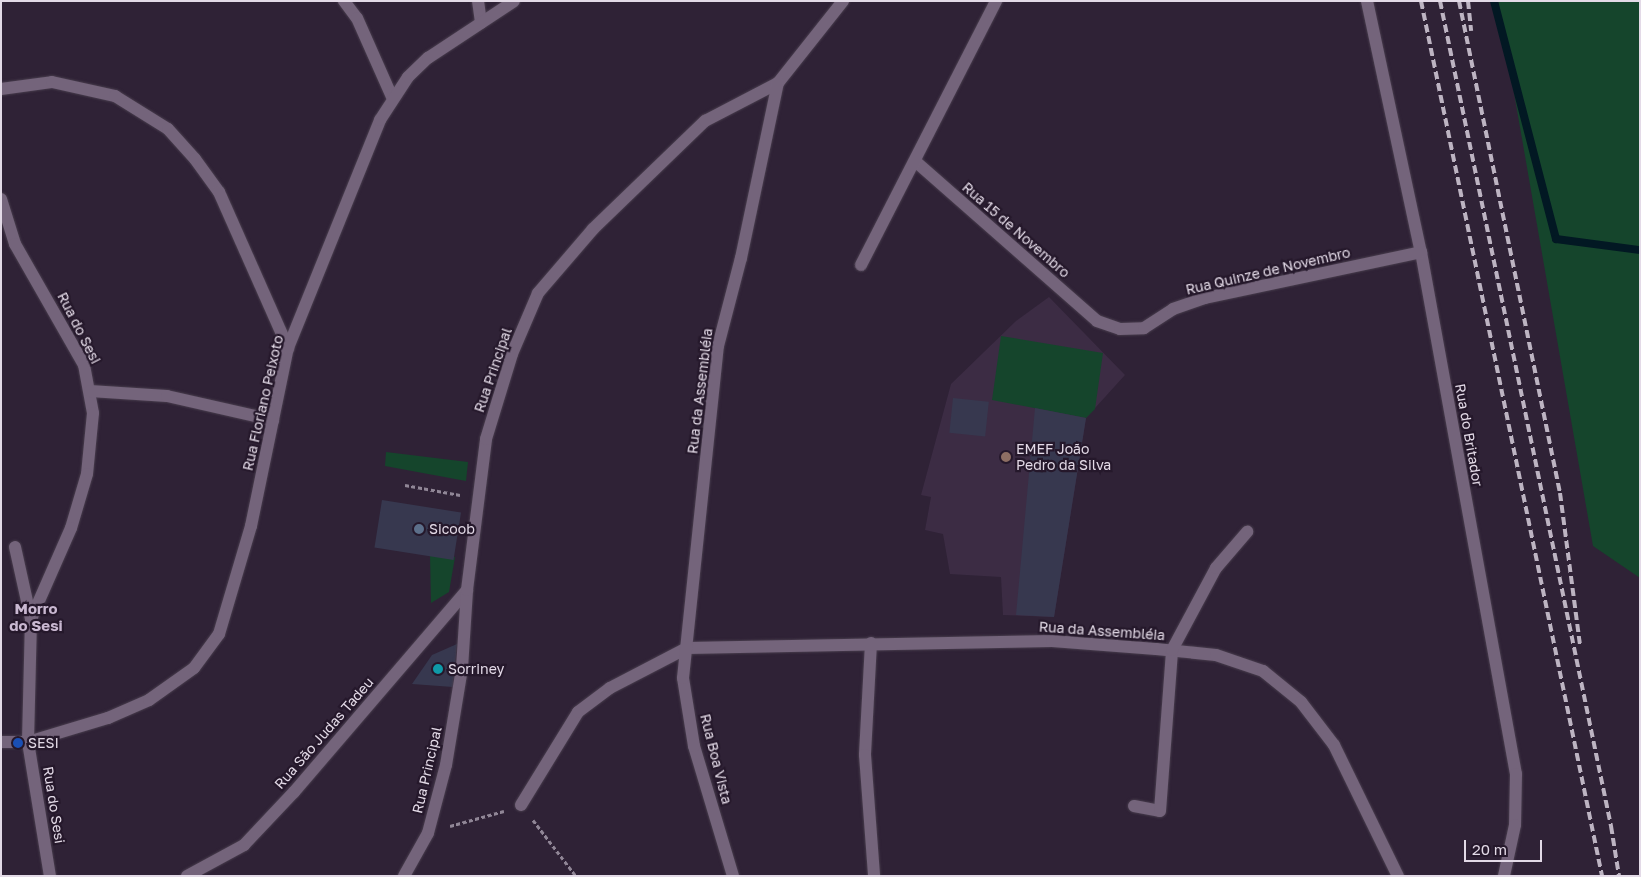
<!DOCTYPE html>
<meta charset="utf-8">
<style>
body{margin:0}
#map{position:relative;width:1641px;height:877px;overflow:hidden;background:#2f2236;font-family:"Golos Text",sans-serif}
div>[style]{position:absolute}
.built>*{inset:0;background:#3c2c44}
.green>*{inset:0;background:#15452c}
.stream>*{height:8px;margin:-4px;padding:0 4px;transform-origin:4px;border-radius:4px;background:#021823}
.building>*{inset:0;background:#37384f;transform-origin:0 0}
.path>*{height:3px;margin-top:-1.5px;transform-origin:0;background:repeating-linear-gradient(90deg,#908696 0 4px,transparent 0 6.5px)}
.roads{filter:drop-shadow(0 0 1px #483d4d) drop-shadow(0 0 1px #483d4d)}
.minor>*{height:12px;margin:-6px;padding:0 6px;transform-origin:6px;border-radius:6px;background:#74647b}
.rail>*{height:4px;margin-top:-2px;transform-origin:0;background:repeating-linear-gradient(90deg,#bdb4c2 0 8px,transparent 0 12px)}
.dots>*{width:14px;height:14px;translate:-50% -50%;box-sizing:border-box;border:2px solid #25182b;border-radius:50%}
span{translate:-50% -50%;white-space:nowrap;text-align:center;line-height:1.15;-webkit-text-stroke:4.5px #25182b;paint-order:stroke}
.street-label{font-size:14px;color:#e3dae7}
.poi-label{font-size:14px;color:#e3dae7}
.left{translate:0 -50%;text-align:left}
.neighbourhood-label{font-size:15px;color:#c9b8d1;font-weight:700}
.frame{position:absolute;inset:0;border:2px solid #e3dae7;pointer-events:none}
.scale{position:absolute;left:1464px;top:840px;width:78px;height:22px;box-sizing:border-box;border:2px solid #e3dae7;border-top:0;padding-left:6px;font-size:15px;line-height:18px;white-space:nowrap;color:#e3dae7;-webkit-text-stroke:4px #25182b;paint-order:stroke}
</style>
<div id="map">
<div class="built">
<div style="clip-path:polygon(1049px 297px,1125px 375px,1086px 418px,1054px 617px,1003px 615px,1001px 577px,950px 574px,943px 534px,925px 530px,931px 497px,921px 495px,951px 384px,1016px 321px)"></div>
</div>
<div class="green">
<div style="clip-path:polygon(1498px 1px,1640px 1px,1640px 578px,1593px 546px)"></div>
<div style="clip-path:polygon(1001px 336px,1103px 353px,1095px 409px,1086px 418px,992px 400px)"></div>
<div style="clip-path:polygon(386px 452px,468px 462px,466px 481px,385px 466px)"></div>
<div style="clip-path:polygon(430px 554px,455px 557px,449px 592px,431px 603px)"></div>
</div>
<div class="stream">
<div style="left:1494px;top:1px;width:246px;rotate:75.4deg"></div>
<div style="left:1556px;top:239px;width:85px;rotate:7.5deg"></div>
</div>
<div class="building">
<div style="left:953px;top:398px;width:36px;height:35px;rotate:6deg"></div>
<div style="clip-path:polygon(1035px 408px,1086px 418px,1054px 617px,1016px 615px)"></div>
<div style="left:382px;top:500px;width:80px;height:48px;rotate:9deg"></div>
<div style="clip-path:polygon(457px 644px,453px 687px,412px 684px,432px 655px)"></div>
</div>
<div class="path">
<div style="left:405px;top:485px;width:56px;rotate:10.3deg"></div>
<div style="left:533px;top:820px;width:71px;rotate:52.5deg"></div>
<div style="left:450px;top:826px;width:56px;rotate:-15.5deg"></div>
</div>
<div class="roads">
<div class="minor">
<div style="left:344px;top:1px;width:21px;rotate:53deg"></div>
<div style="left:357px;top:18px;width:86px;rotate:66.1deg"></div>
<div style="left:478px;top:1px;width:22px;rotate:82deg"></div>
<div style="left:1367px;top:1px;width:257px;rotate:77.9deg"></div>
<div style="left:1421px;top:252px;width:531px;rotate:79.69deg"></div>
<div style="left:1516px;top:774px;width:51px;rotate:91.1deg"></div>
<div style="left:1515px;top:825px;width:52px;rotate:102.2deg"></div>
<div style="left:1px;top:89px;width:51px;rotate:-7.8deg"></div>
<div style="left:52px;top:82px;width:65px;rotate:12.5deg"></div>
<div style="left:115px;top:96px;width:62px;rotate:31.9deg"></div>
<div style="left:168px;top:129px;width:40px;rotate:48deg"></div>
<div style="left:195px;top:159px;width:41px;rotate:54deg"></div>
<div style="left:219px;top:192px;width:171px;rotate:66.1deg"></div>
<div style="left:915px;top:161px;width:242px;rotate:41.3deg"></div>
<div style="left:1097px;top:321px;width:24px;rotate:19deg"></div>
<div style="left:1120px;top:329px;width:24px;rotate:-2deg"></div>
<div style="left:1144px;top:328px;width:35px;rotate:-33deg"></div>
<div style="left:1173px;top:309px;width:34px;rotate:-19deg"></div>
<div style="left:1205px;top:298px;width:221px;rotate:-12deg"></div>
<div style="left:1px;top:199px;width:47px;rotate:72.7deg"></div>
<div style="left:15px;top:244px;width:139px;rotate:60.3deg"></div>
<div style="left:84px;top:365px;width:49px;rotate:79.4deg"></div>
<div style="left:93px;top:413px;width:61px;rotate:95.6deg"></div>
<div style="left:87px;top:474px;width:56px;rotate:106.5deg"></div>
<div style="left:71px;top:528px;width:99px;rotate:113.7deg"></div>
<div style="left:861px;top:265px;width:297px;rotate:-62.9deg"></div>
<div style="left:90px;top:391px;width:77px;rotate:3.7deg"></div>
<div style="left:167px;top:396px;width:109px;rotate:12.8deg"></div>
<div style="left:15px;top:547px;width:74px;rotate:77.5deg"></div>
<div style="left:31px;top:619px;width:123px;rotate:91.4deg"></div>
<div style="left:28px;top:742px;width:136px;rotate:80.7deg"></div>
<div style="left:871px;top:643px;width:112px;rotate:93.1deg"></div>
<div style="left:865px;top:755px;width:121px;rotate:85.7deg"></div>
<div style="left:1px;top:742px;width:27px"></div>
<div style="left:28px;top:742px;width:84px;rotate:-16.7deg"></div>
<div style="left:108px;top:718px;width:45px;rotate:-23.7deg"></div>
<div style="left:149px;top:700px;width:55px;rotate:-35.4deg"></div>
<div style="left:194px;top:668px;width:42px;rotate:-53.7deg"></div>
<div style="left:219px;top:634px;width:113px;rotate:-73.5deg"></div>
<div style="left:251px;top:526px;width:182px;rotate:-78.3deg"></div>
<div style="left:288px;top:348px;width:246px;rotate:-68deg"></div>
<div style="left:380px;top:120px;width:51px;rotate:-56.9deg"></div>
<div style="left:408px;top:77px;width:28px;rotate:-44deg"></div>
<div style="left:428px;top:58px;width:103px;rotate:-33.5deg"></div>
<div style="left:521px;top:805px;width:109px;rotate:-58.5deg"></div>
<div style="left:578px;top:712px;width:40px;rotate:-37deg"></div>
<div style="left:610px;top:688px;width:87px;rotate:-27.5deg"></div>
<div style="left:687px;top:648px;width:365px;rotate:-1.1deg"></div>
<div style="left:1052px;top:641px;width:104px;rotate:4.4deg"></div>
<div style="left:1156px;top:649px;width:60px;rotate:5.7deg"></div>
<div style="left:1216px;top:655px;width:50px;rotate:18.8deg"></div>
<div style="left:1263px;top:671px;width:49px;rotate:39.2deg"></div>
<div style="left:1301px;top:702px;width:54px;rotate:52.5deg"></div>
<div style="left:1334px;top:745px;width:146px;rotate:64deg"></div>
<div style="left:1134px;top:806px;width:26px;rotate:11deg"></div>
<div style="left:1160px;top:811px;width:161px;rotate:-85.7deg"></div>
<div style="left:1172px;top:650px;width:93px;rotate:-61.8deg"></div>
<div style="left:1216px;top:568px;width:48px;rotate:-49.3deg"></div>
<div style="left:187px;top:876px;width:65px;rotate:-28.5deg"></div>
<div style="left:244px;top:845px;width:73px;rotate:-46.7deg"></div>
<div style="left:294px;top:792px;width:266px;rotate:-49.4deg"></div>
<div style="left:404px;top:876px;width:49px;rotate:-60.8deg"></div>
<div style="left:428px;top:833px;width:70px;rotate:-75.2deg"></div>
<div style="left:446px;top:765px;width:98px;rotate:-80.6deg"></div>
<div style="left:462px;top:668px;width:78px;rotate:-86.3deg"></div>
<div style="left:467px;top:590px;width:152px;rotate:-82.8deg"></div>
<div style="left:486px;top:439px;width:89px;rotate:-73deg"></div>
<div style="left:512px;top:354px;width:66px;rotate:-66.9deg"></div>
<div style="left:538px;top:293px;width:84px;rotate:-49.3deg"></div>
<div style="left:593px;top:229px;width:156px;rotate:-44deg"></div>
<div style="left:705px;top:121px;width:82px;rotate:-27.5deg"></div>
<div style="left:778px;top:83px;width:105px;rotate:-51.6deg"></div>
<div style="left:733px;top:876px;width:136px;rotate:-106.7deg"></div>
<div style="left:694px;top:746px;width:69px;rotate:-99.2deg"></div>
<div style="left:683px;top:678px;width:334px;rotate:-84deg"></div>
<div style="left:718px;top:346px;width:91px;rotate:-75.4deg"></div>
<div style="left:741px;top:258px;width:179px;rotate:-78.1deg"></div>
</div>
</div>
<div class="rail">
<div style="left:1421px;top:1px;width:894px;rotate:78.31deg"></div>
<div style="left:1440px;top:1px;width:843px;rotate:78.29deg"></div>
<div style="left:1611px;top:826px;width:51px;rotate:80.9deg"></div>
<div style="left:1459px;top:1px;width:502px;rotate:78.4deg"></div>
<div style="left:1560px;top:493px;width:153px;rotate:82.5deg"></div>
<div style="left:1468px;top:1px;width:30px;rotate:84deg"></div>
</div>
<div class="dots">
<div style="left:1006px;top:457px;background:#8d6e63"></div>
<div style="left:419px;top:529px;background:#5c6f8a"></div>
<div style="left:438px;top:669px;background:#0f9aa8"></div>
<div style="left:18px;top:743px;background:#1a4fb4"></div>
</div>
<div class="street-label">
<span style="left:1016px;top:230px;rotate:41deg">Rua 15 de Novembro</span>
<span style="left:1268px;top:271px;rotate:-13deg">Rua Quinze de Novembro</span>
<span style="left:79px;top:328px;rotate:63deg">Rua do Sesi</span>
<span style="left:493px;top:370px;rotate:-71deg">Rua Principal</span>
<span style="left:700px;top:391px;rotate:-83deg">Rua da Assembléia</span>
<span style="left:263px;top:403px;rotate:-77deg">Rua Floriano Peixoto</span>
<span style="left:1469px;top:435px;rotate:80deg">Rua do Britador</span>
<span style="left:1102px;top:631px;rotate:4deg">Rua da Assembléia</span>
<span style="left:324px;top:733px;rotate:-49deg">Rua São Judas Tadeu</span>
<span style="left:716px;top:759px;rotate:76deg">Rua Boa Vista</span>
<span style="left:427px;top:770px;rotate:-77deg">Rua Principal</span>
<span style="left:54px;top:805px;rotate:81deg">Rua do Sesi</span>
</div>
<div class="poi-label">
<span class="left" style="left:1016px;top:457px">EMEF João<br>Pedro da Silva</span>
<span class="left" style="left:429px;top:529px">Sicoob</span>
<span class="left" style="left:448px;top:669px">Sorriney</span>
<span class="left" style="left:28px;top:743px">SESI</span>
</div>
<div class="neighbourhood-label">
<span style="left:36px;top:617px">Morro<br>do Sesi</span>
</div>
<div class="frame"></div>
<div class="scale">20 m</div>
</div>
